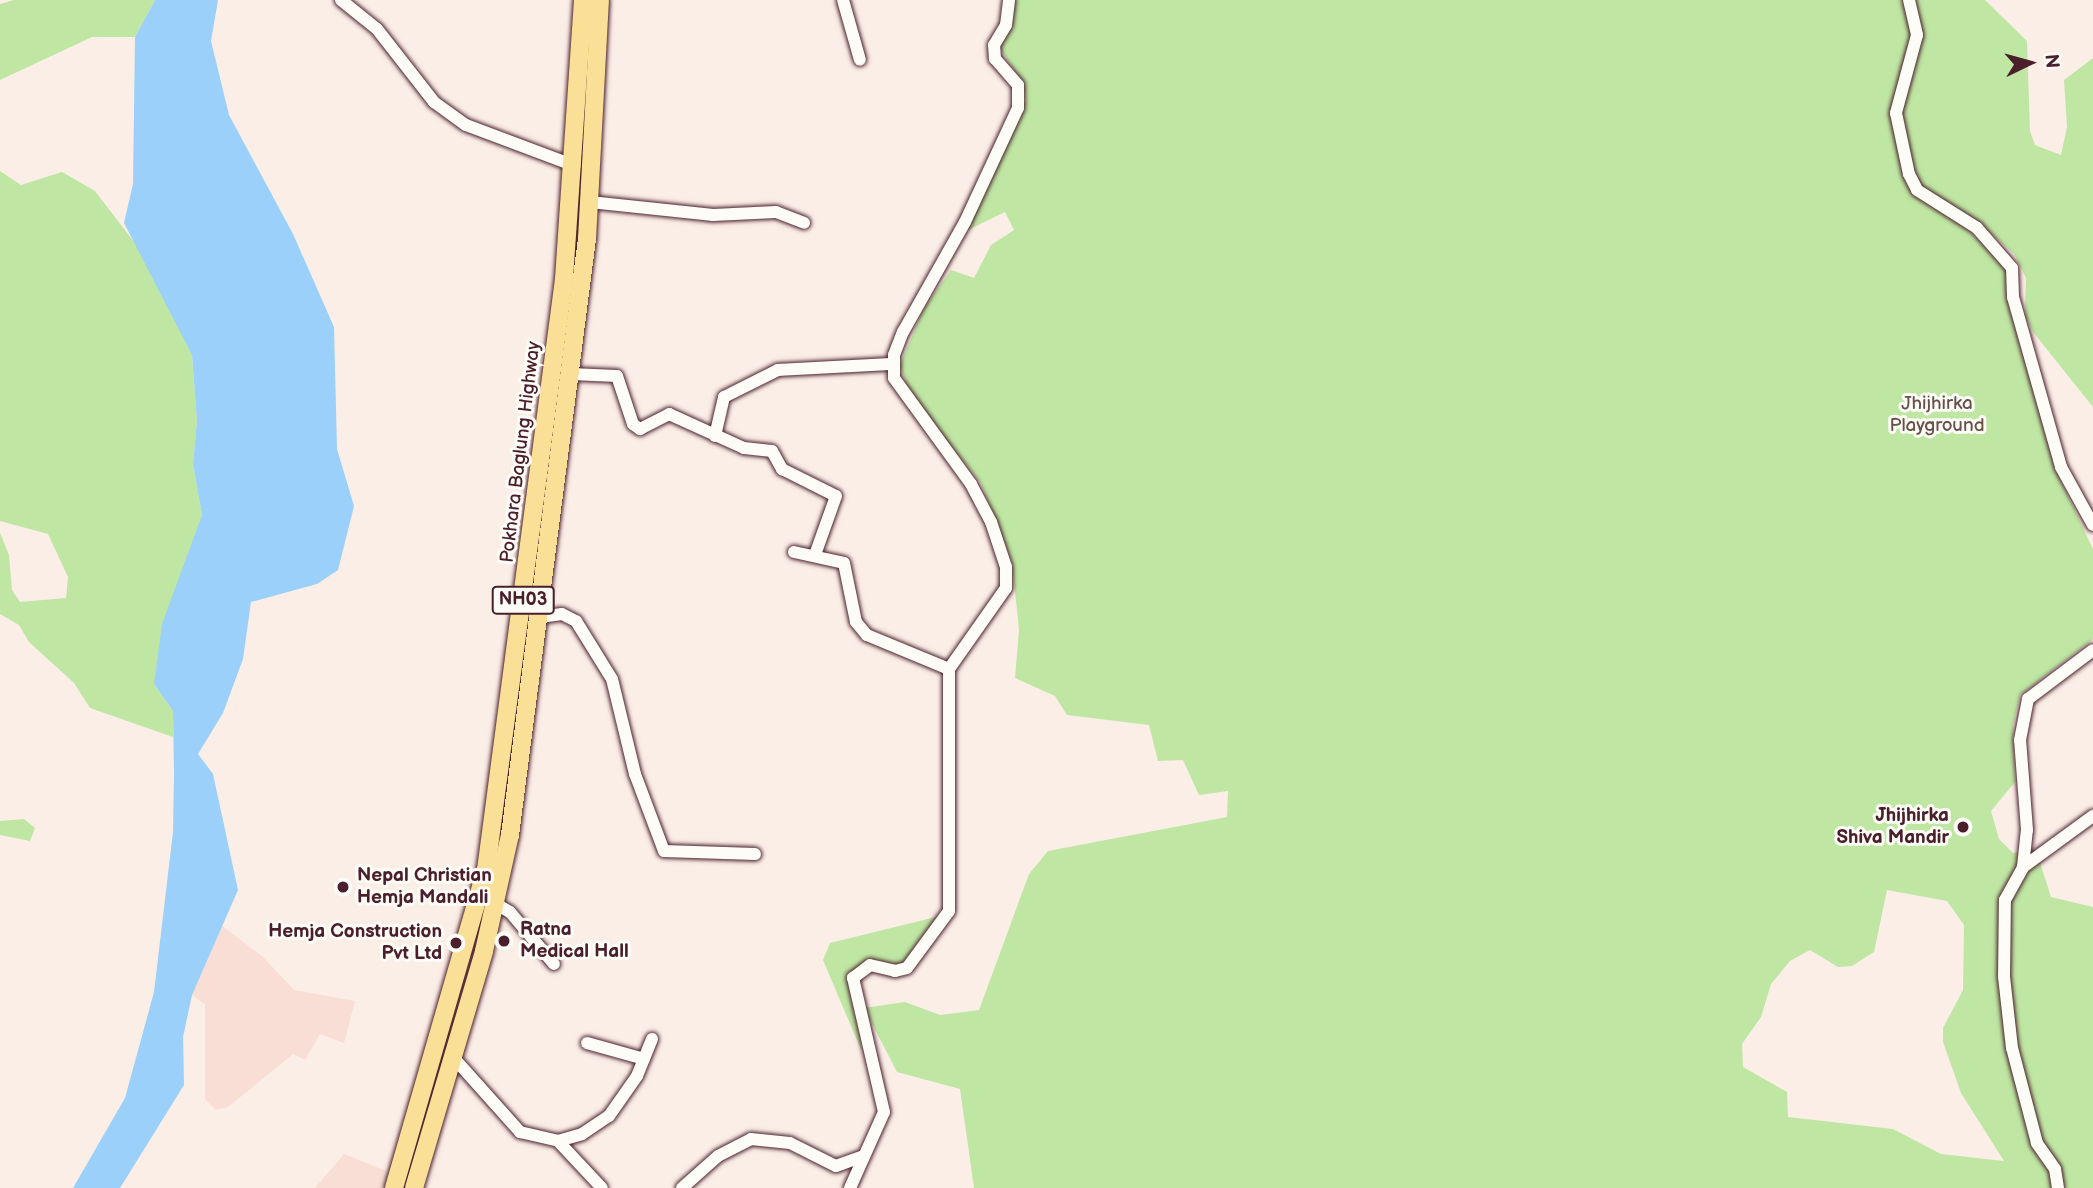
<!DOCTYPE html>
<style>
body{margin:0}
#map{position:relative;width:2093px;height:1188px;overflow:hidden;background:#fbeee7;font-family:"Balsamiq Sans",sans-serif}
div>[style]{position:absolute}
.built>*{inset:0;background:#f8ded4}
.green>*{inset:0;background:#bfe7a3}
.water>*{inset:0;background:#9ad0f9}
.roads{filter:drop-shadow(0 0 2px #4a1f2b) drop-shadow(0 0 2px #4a1f2b)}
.minor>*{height:12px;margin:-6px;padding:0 6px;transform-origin:6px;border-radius:6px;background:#fdfcf7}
.highway>*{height:18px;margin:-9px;padding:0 9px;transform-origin:9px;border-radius:9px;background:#fadf96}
.dots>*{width:19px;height:19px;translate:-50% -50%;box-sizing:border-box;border:4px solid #fdfcf7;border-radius:50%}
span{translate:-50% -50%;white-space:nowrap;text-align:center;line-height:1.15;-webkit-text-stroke:6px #fdfcf7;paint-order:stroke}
.shield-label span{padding:2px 5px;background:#fdfcf7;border:2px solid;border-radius:5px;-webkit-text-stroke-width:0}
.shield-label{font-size:18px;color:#4a1f2b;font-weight:700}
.park-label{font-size:19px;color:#675149}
.street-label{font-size:19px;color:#4a1f2b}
.poi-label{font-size:19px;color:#4a1f2b;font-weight:700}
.right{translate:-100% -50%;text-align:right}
.left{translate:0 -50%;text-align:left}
.north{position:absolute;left:1995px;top:28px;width:70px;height:70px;-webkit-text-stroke:5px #fdfcf7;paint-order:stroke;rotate:85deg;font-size:19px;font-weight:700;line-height:28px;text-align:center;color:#4a1f2b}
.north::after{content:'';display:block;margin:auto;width:24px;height:32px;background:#4a1f2b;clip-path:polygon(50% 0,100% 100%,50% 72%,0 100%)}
</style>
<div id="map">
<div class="built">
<div style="clip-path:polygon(221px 925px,263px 957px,294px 990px,355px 1001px,344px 1043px,320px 1034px,305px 1060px,293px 1054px,228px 1107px,216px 1110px,205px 1099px,205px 1004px,192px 995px)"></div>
<div style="clip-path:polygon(344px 1154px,391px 1173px,386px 1188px,315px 1188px)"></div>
</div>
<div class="green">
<div style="clip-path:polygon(14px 0,155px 0,135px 37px,92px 37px,0 80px,0 4px)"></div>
<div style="clip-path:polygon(evenodd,1013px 0,1985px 0,2027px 41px,2030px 131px,2035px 145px,2061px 155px,2067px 127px,2064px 80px,2093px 58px,2093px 407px,2033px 332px,2025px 315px,2026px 278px,2014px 254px,1978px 222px,1950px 213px,1999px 259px,2010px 277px,2057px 473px,2093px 549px,2093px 639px,2020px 695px,2013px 725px,2015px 782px,1991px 811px,1999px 839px,2013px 853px,2036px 850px,2051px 897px,2093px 907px,2093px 1188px,974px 1188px,960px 1089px,897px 1072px,864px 1008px,905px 1002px,940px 1015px,979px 1010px,1029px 874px,1048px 851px,1227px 817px,1228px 791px,1199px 795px,1183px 760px,1158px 761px,1149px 725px,1067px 715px,1055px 696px,1015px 678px,1019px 630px,1012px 562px,981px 483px,910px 395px,900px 365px,924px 308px,951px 270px,974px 278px,991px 245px,1014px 230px,1005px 212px,968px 230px,1026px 100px,1022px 81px,1000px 49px,1014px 19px,1013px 0,1887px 890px,1947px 901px,1964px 925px,1963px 990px,1943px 1028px,1943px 1042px,1961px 1093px,2004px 1161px,1941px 1154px,1893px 1129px,1788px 1117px,1787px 1092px,1743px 1067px,1742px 1044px,1761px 1017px,1771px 984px,1790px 961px,1810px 950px,1838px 967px,1852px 966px,1874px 952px,1887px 890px)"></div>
<div style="clip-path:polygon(0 171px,21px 185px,62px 172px,95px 191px,144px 255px,192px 355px,197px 421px,193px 464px,202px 515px,154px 684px,173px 711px,173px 737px,90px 708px,74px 683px,29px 642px,19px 625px,0 614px,0 533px,9px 555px,12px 590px,20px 602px,66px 598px,68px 577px,48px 534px,0 521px)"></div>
<div style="clip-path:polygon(24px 819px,35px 828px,30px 841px,0 835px,0 821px)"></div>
<div style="clip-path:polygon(940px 916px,903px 963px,852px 974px,862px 1052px,823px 960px,830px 943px)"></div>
</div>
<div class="water">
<div style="clip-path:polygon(155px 0,218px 0,211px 41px,229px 115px,293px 234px,334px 327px,337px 449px,354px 506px,338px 570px,317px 584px,251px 602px,243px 659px,223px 713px,198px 754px,213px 774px,238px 890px,192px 995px,183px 1037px,184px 1085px,120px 1188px,73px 1188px,125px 1098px,154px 992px,173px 832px,174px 774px,173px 711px,154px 684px,162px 624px,202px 515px,193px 464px,197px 421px,192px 355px,124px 223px,133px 184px,135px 37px)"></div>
</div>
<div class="roads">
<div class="minor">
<div style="left:341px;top:0;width:46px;rotate:38.9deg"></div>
<div style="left:377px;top:29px;width:93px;rotate:52deg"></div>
<div style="left:434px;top:102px;width:39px;rotate:36deg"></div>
<div style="left:466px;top:125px;width:116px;rotate:20.6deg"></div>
<div style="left:843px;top:0;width:62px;rotate:74.2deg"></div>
<div style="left:1909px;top:0;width:36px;rotate:77deg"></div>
<div style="left:1917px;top:35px;width:81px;rotate:105.1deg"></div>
<div style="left:1896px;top:113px;width:62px;rotate:78deg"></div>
<div style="left:1909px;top:174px;width:18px;rotate:63deg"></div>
<div style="left:1917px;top:190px;width:71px;rotate:32.3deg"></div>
<div style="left:1977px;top:228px;width:53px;rotate:48.8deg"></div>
<div style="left:2012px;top:268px;width:29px;rotate:88deg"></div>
<div style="left:2013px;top:297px;width:177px;rotate:74.2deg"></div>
<div style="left:2061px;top:467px;width:66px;rotate:61.1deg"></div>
<div style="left:590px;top:202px;width:124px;rotate:6deg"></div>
<div style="left:713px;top:215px;width:63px;rotate:-2.7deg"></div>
<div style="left:776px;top:212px;width:30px;rotate:21deg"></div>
<div style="left:571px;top:374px;width:46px;rotate:2.5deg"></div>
<div style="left:617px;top:376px;width:51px;rotate:71.6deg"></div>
<div style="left:633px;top:424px;width:9px;rotate:36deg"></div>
<div style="left:640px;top:429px;width:33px;rotate:-27deg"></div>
<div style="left:669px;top:414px;width:82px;rotate:24.4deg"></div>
<div style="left:744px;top:448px;width:28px;rotate:6deg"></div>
<div style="left:772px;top:451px;width:21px;rotate:61deg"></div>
<div style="left:782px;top:469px;width:60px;rotate:26.6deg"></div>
<div style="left:836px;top:496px;width:63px;rotate:109.6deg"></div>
<div style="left:715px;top:436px;width:40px;rotate:-77deg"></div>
<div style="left:724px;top:397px;width:60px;rotate:-26.6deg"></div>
<div style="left:778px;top:370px;width:116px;rotate:-3deg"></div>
<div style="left:794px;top:552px;width:51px;rotate:12.4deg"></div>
<div style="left:844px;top:563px;width:60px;rotate:78.5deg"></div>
<div style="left:856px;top:622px;width:17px;rotate:50deg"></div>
<div style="left:867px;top:635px;width:89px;rotate:22.5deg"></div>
<div style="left:540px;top:617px;width:22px;rotate:-8deg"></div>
<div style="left:562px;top:614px;width:16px;rotate:27deg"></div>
<div style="left:576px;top:621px;width:68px;rotate:58.2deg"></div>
<div style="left:612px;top:679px;width:98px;rotate:76.4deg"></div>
<div style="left:635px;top:774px;width:82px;rotate:69.4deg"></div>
<div style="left:664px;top:851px;width:91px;rotate:1.9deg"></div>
<div style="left:2023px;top:867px;width:87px;rotate:-36.1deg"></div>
<div style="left:496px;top:904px;width:16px;rotate:30deg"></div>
<div style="left:510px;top:912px;width:68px;rotate:49.8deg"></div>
<div style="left:587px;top:1043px;width:59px;rotate:15.7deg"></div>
<div style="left:453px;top:1057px;width:101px;rotate:48.2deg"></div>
<div style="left:520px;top:1132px;width:39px;rotate:13deg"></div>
<div style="left:558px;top:1141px;width:64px;rotate:46.9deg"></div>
<div style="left:558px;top:1141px;width:25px;rotate:-16deg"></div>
<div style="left:582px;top:1134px;width:32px;rotate:-34deg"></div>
<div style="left:609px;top:1116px;width:49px;rotate:-55deg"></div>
<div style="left:637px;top:1076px;width:40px;rotate:-68deg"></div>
<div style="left:682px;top:1188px;width:48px;rotate:-41.6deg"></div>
<div style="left:718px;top:1156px;width:37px;rotate:-27deg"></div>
<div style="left:751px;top:1139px;width:39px;rotate:6deg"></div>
<div style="left:790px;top:1143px;width:51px;rotate:26.6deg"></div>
<div style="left:836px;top:1166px;width:29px;rotate:-20deg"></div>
<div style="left:850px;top:1188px;width:83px;rotate:-65.9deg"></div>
<div style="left:884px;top:1112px;width:138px;rotate:-103deg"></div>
<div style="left:853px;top:978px;width:21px;rotate:-37deg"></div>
<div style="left:870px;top:965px;width:26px;rotate:13deg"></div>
<div style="left:895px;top:971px;width:12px;rotate:-14deg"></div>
<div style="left:907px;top:968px;width:71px;rotate:-53.6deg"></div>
<div style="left:949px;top:911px;width:242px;rotate:-90deg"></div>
<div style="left:949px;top:669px;width:99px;rotate:-54.9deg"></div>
<div style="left:1006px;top:588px;width:21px;rotate:-90deg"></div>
<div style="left:1006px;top:567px;width:47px;rotate:-108.4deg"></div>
<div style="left:991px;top:522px;width:43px;rotate:-117.8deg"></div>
<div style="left:971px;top:484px;width:131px;rotate:-126deg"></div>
<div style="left:894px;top:378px;width:23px;rotate:-90deg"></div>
<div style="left:894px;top:355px;width:25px;rotate:-69deg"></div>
<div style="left:903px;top:332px;width:126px;rotate:-60.6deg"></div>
<div style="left:965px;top:222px;width:126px;rotate:-65.1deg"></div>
<div style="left:1018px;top:108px;width:23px;rotate:-90deg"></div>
<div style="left:1018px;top:85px;width:35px;rotate:-131deg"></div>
<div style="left:995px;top:59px;width:14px;rotate:-94deg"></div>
<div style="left:994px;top:45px;width:23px;rotate:-59deg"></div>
<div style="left:1006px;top:25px;width:25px;rotate:-83deg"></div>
<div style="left:2058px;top:1188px;width:19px;rotate:-99deg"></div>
<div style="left:2055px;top:1169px;width:32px;rotate:-125deg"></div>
<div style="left:2037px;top:1143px;width:98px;rotate:-104.7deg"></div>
<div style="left:2012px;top:1048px;width:71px;rotate:-96.4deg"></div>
<div style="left:2004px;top:977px;width:77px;rotate:-89.3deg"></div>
<div style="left:2005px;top:900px;width:38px;rotate:-61deg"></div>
<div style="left:2023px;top:867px;width:37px;rotate:-84deg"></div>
<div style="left:2027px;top:830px;width:90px;rotate:-94.4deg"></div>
<div style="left:2020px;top:740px;width:42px;rotate:-79deg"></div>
<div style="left:2028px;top:699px;width:81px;rotate:-37deg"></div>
</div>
<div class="highway">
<div style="left:394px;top:1188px;width:331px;rotate:-73.9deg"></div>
<div style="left:486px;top:870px;width:596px;rotate:-82.48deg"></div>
<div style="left:564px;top:279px;width:280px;rotate:-86.1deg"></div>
<div style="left:414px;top:1188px;width:247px;rotate:-73.5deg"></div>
<div style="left:484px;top:951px;width:119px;rotate:-77.4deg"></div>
<div style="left:510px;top:835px;width:601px;rotate:-82.64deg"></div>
<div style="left:587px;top:239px;width:239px;rotate:-86.9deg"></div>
</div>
</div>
<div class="dots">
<div style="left:1963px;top:827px;background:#4a1f2b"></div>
<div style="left:343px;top:887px;background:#4a1f2b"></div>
<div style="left:504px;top:941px;background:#4a1f2b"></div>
<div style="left:456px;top:943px;background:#4a1f2b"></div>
</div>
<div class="shield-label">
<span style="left:523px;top:600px">NH03</span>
</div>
<div class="park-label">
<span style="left:1937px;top:415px">Jhijhirka<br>Playground</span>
</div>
<div class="street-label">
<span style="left:521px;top:452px;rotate:-83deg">Pokhara Baglung Highway</span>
</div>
<div class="poi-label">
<span class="right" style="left:1949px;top:827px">Jhijhirka<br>Shiva Mandir</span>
<span class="left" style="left:357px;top:887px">Nepal Christian<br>Hemja Mandali</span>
<span class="left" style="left:520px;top:941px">Ratna<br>Medical Hall</span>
<span class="right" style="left:442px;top:943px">Hemja Construction<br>Pvt Ltd</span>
</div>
<div class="north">N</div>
</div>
